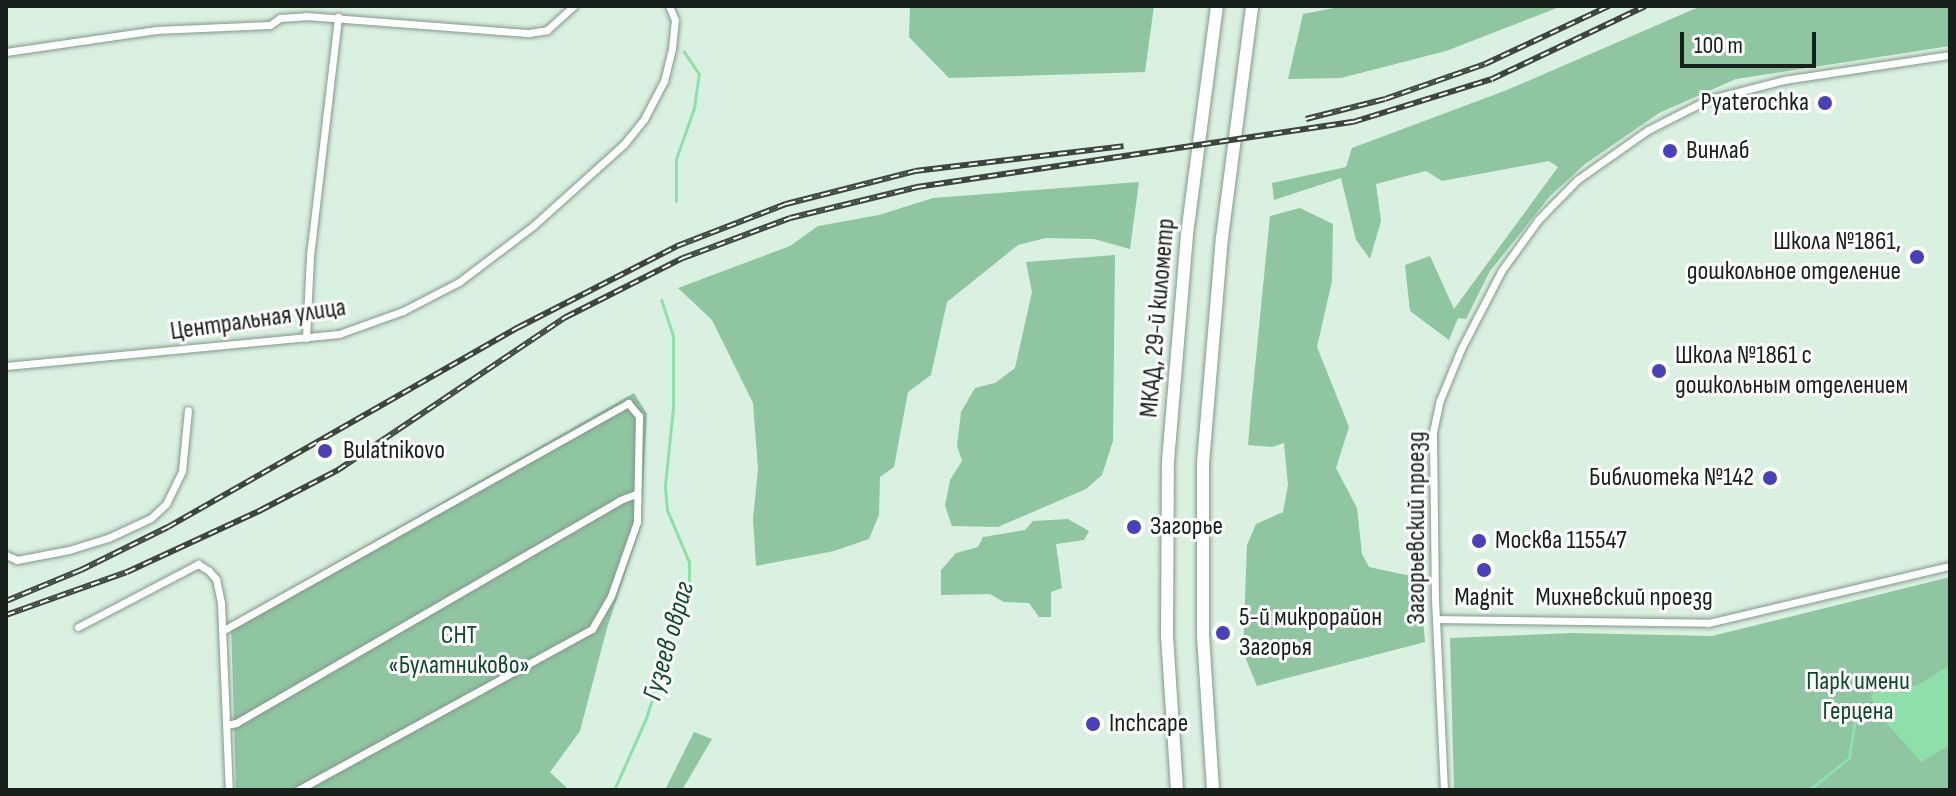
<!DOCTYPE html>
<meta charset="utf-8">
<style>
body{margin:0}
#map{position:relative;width:1956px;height:796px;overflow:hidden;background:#daf1e1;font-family:"Sofia Sans Condensed",sans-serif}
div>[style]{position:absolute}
.green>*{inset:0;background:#8fc5a1}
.water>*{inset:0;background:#8fdfab}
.stream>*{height:3px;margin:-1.5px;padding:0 1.5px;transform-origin:1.5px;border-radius:1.5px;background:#8fdfab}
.roads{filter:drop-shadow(0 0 2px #83988a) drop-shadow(0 0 2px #83988a)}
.minor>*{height:7px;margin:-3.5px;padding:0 3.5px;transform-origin:3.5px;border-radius:3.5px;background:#fff}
.trunk>*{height:12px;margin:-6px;padding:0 6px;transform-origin:6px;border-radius:6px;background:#fff}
.rail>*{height:6px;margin-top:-3px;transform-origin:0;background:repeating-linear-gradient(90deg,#fff 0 9px,#3c463f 0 18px);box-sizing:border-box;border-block:2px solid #3c463f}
.dots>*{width:22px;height:22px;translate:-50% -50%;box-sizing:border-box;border:4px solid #fff;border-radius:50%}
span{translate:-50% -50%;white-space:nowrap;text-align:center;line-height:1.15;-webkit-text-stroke:6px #fff;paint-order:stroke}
.poi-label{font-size:26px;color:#18201b}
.right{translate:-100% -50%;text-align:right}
.left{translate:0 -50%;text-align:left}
.street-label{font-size:26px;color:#18201b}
.park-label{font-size:26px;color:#0c4a2a}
.water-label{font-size:28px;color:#0e4b2b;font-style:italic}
.frame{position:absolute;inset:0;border:8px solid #18201b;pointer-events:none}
.scale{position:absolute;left:1680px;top:32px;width:136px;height:36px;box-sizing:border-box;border:4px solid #18201b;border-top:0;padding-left:10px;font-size:24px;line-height:28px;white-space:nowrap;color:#18201b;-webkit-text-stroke:6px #fff;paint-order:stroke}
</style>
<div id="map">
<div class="green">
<div style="clip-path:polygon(910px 6px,1154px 6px,1145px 72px,949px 78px,909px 37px)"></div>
<div style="clip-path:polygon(1344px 6px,1562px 6px,1446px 51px,1341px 78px,1288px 79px,1303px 14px)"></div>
<div style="clip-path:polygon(1701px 6px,1950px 6px,1950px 46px,1736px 79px,1659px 113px,1585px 164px,1550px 196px,1490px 271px,1466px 319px,1458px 318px,1449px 340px,1410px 311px,1405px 265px,1430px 256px,1454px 309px,1558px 167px,1549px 161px,1442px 181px,1426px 171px,1376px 184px,1381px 221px,1370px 259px,1356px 240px,1341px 178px,1274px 200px,1272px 183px,1346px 167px,1352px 148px,1507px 90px)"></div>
<div style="clip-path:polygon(1139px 182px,1130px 249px,1094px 239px,1046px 238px,1018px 245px,947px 302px,931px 375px,908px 392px,894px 467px,880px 477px,879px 515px,869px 539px,834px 551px,756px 566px,753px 519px,758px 469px,753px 403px,712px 320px,678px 288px,790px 246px,818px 226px,879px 215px,933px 198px)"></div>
<div style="clip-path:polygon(1300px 208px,1333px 224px,1332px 281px,1317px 347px,1349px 427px,1336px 468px,1357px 508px,1362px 554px,1369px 567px,1420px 578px,1425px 642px,1257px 686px,1243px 652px,1247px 545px,1256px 524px,1283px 512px,1288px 485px,1284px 443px,1272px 447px,1248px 445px,1251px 408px,1270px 216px)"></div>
<div style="clip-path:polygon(1115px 255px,1113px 441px,1102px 475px,1086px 489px,998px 527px,952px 526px,945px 506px,950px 480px,962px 461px,957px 446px,961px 412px,975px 388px,995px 383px,1015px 368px,1032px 292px,1026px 262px)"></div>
<div style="clip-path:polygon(634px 393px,647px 414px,641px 526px,607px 628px,580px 731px,550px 772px,569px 790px,236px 790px,231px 623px)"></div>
<div style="clip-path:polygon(1068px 519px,1089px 531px,1084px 540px,1056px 544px,1062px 588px,1051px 592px,1051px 617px,1039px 617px,1029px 603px,1004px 602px,990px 594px,941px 595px,941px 570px,956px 553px,978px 547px,983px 537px,1025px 530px,1033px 521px)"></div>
<div style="clip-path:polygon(1950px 577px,1950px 790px,1454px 790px,1450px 638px,1572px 633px,1712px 636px)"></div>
<div style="clip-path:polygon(694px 732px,712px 739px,682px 790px,665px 790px)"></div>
</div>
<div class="water">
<div style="clip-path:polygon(1950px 665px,1950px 745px,1921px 762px,1881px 717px,1871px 697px,1874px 693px,1918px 685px)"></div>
</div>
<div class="stream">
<div style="left:676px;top:201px;width:42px;rotate:-90deg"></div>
<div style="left:676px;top:159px;width:54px;rotate:-70.6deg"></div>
<div style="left:694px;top:108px;width:34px;rotate:-82deg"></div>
<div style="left:699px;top:74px;width:27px;rotate:-124deg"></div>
<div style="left:614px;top:790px;width:79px;rotate:-66deg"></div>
<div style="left:646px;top:718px;width:142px;rotate:-72.3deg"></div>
<div style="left:689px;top:583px;width:21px;rotate:-90deg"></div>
<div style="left:689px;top:562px;width:56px;rotate:-112.9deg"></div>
<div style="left:667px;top:510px;width:25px;rotate:-95deg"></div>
<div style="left:665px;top:485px;width:78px;rotate:-84.1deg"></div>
<div style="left:673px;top:407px;width:71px;rotate:-90deg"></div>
<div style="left:673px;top:336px;width:38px;rotate:-108deg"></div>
<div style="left:1809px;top:790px;width:51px;rotate:-38.7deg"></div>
<div style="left:1849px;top:758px;width:47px;rotate:-81.3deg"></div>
</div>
<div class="roads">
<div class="minor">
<div style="left:6px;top:52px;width:152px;rotate:-8.3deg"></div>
<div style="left:156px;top:30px;width:114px;rotate:-2.5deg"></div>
<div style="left:270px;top:25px;width:12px;rotate:-35deg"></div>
<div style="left:280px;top:18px;width:26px;rotate:-4deg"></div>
<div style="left:306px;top:16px;width:224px;rotate:4.4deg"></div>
<div style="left:529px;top:33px;width:18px;rotate:-9deg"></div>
<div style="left:547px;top:30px;width:36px;rotate:-42deg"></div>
<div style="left:306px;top:338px;width:82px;rotate:-87.2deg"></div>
<div style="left:310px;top:256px;width:241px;rotate:-83.3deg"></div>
<div style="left:6px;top:366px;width:335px;rotate:-5.5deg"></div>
<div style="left:339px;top:334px;width:68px;rotate:-19.8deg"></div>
<div style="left:403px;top:311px;width:63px;rotate:-27.4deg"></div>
<div style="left:459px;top:282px;width:94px;rotate:-37.2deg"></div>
<div style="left:534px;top:225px;width:121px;rotate:-42deg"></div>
<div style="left:624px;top:144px;width:32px;rotate:-51deg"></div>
<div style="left:644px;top:119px;width:43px;rotate:-62.2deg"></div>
<div style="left:664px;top:81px;width:34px;rotate:-76deg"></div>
<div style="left:672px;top:48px;width:28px;rotate:-84deg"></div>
<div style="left:675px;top:20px;width:15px;rotate:-113deg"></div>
<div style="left:6px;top:555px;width:12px;rotate:24deg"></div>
<div style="left:17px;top:560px;width:53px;rotate:-10.9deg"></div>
<div style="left:69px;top:550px;width:41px;rotate:-17.1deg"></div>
<div style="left:108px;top:538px;width:47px;rotate:-24.9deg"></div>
<div style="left:151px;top:518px;width:21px;rotate:-43deg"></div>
<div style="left:166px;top:504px;width:37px;rotate:-64deg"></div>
<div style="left:182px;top:471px;width:61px;rotate:-84.4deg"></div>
<div style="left:1437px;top:619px;width:271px;rotate:0.8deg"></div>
<div style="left:1708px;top:623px;width:249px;rotate:-13.3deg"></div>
<div style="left:78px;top:627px;width:136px;rotate:-27.7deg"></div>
<div style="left:198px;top:564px;width:13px;rotate:32deg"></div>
<div style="left:209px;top:571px;width:11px;rotate:49deg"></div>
<div style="left:216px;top:579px;width:25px;rotate:78deg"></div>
<div style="left:221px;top:603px;width:187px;rotate:87.6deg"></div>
<div style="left:222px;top:631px;width:466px;rotate:-29.3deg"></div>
<div style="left:628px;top:403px;width:17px;rotate:50deg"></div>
<div style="left:639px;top:416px;width:106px;rotate:91.1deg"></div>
<div style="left:637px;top:522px;width:78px;rotate:109.4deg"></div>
<div style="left:611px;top:596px;width:38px;rotate:120deg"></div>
<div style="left:592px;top:629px;width:335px;rotate:151.3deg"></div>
<div style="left:227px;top:725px;width:9px;rotate:-13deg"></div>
<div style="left:236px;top:723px;width:444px;rotate:-30.1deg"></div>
<div style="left:620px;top:500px;width:17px;rotate:-21deg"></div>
<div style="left:1444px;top:790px;width:188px;rotate:-92.7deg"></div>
<div style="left:1435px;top:602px;width:170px;rotate:-90.7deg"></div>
<div style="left:1433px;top:432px;width:33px;rotate:-78deg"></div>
<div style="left:1440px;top:400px;width:55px;rotate:-67.6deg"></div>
<div style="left:1461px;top:349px;width:89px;rotate:-62.6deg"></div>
<div style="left:1502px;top:270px;width:62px;rotate:-54.2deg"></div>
<div style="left:1538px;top:220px;width:56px;rotate:-45.7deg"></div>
<div style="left:1577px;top:180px;width:87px;rotate:-35.2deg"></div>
<div style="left:1648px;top:130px;width:66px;rotate:-27deg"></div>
<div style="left:1707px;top:100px;width:80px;rotate:-14.6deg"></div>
<div style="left:1784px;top:80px;width:168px;rotate:-8.6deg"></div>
</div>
<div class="trunk">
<div style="left:1177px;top:790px;width:153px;rotate:-93.7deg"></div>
<div style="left:1167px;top:637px;width:176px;rotate:-89.7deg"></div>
<div style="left:1168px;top:461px;width:228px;rotate:-85.2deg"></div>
<div style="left:1187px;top:234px;width:230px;rotate:-82.5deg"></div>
<div style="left:1213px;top:790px;width:154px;rotate:-93.7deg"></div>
<div style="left:1203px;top:636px;width:173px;rotate:-90deg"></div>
<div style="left:1203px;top:463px;width:226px;rotate:-85.2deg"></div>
<div style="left:1222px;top:238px;width:234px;rotate:-82.6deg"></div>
</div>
</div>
<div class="rail">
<div style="left:1306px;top:119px;width:81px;rotate:-14.2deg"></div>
<div style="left:1385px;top:99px;width:106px;rotate:-19.3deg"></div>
<div style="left:1485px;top:64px;width:137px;rotate:-25.1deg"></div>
<div style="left:6px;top:601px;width:81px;rotate:-22.5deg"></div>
<div style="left:81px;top:570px;width:97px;rotate:-26.3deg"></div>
<div style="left:168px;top:527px;width:404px;rotate:-29.7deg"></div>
<div style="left:519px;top:327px;width:178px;rotate:-27.1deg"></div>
<div style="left:677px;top:246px;width:117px;rotate:-21.1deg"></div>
<div style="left:786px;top:204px;width:133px;rotate:-14.3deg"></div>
<div style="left:915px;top:171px;width:210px;rotate:-6.8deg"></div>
<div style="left:6px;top:615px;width:128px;rotate:-19.6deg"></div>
<div style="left:127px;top:572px;width:148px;rotate:-24.8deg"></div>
<div style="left:261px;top:510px;width:87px;rotate:-27.5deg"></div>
<div style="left:338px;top:470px;width:275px;rotate:-33.9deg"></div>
<div style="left:566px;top:317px;width:131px;rotate:-26.8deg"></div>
<div style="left:683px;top:258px;width:114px;rotate:-20.5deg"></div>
<div style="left:790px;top:218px;width:131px;rotate:-13.7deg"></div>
<div style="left:917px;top:187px;width:441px;rotate:-8.5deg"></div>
<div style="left:1353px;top:122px;width:145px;rotate:-17.2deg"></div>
<div style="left:1492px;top:79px;width:170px;rotate:-25.4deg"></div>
</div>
<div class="dots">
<div style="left:1825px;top:103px;background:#4941b8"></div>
<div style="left:1670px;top:151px;background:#4941b8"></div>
<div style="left:1917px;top:257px;background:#4941b8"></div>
<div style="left:1659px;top:371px;background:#4941b8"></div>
<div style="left:325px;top:451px;background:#4941b8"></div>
<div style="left:1770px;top:478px;background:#4941b8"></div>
<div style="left:1134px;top:527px;background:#4941b8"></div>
<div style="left:1479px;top:541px;background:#4941b8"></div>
<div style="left:1484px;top:570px;background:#4941b8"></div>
<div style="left:1223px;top:633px;background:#4941b8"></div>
<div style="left:1093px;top:724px;background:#4941b8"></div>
</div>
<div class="poi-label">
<span class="right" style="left:1809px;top:103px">Pyaterochka</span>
<span class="left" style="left:1686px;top:151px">Винлаб</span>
<span class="right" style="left:1901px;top:257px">Школа №1861,<br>дошкольное отделение</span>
<span class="left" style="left:1675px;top:371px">Школа №1861 с<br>дошкольным отделением</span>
<span class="left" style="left:343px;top:451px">Bulatnikovo</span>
<span class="right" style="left:1754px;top:478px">Библиотека №142</span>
<span class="left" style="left:1150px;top:527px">Загорье</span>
<span class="left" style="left:1495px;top:541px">Москва 115547</span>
<span style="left:1484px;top:598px">Magnit</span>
<span class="left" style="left:1239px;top:633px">5-й микрорайон<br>Загорья</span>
<span class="left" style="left:1109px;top:724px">Inchcape</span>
</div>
<div class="street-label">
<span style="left:1158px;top:318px;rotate:-85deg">МКАД, 29-й километр</span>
<span style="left:258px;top:320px;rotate:-8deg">Центральная улица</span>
<span style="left:1417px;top:528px;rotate:-90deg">Загорьевский проезд</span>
<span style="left:1624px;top:598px">Михневский проезд</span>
</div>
<div class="park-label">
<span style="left:459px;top:651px">СНТ<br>«Булатниково»</span>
<span style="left:1858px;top:697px">Парк имени<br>Герцена</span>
</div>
<div class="water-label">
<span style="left:669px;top:641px;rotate:-74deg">Гузеев овраг</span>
</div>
<div class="frame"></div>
<div class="scale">100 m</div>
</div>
